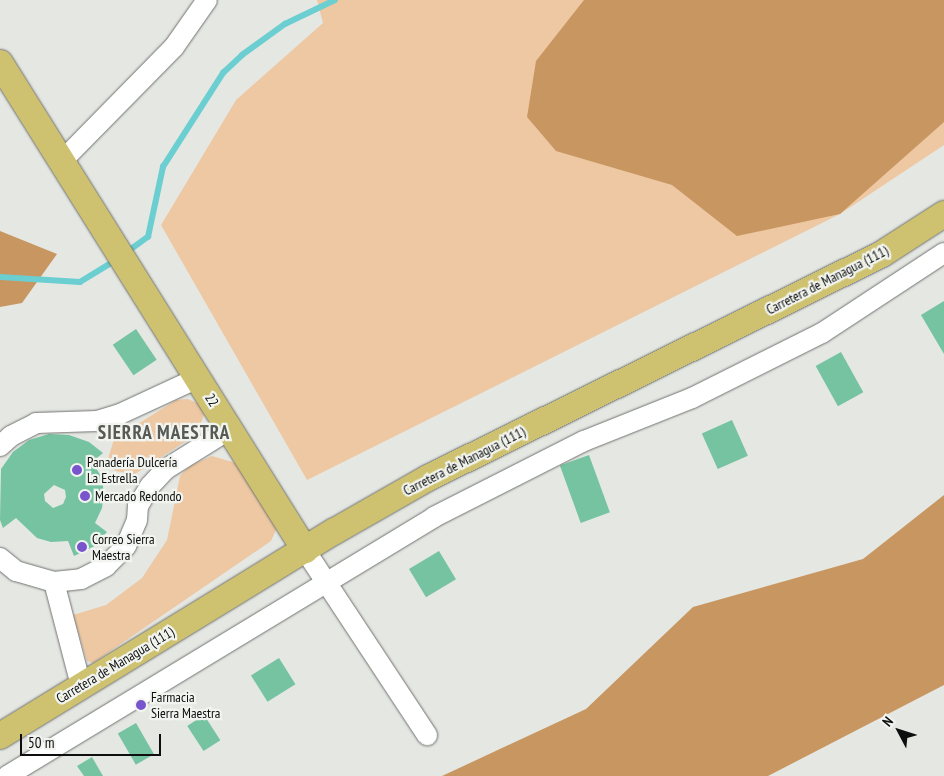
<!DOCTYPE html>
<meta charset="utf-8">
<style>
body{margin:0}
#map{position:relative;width:944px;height:776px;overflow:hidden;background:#e5e7e3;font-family:"PT Sans Narrow",sans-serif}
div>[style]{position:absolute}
.green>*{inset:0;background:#edc8a3}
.forest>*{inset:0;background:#c89660}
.stream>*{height:5.5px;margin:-2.75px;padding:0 2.75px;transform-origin:2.75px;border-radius:2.75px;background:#6bced0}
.building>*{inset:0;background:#75c3a1;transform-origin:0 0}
.roads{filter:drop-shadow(0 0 1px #70726f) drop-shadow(0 0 1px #70726f)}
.minor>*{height:20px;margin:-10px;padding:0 10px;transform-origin:10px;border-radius:10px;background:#fff}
.major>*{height:26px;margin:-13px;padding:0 13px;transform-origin:13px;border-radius:13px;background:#cec270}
.dots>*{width:14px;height:14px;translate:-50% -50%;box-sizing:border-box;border:2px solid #f2f4f0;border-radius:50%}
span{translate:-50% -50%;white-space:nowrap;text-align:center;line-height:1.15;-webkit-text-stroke:4.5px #f2f4f0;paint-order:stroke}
.street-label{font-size:14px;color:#0d0e0d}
.poi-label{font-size:14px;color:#0d0e0d}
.left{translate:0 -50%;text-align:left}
.district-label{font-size:19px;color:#575955;font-weight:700;letter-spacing:1px}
.north{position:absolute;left:874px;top:706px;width:50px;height:50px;-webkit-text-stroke:4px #f2f4f0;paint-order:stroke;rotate:310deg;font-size:14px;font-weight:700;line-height:20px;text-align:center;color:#0d0e0d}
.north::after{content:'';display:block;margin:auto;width:18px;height:22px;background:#0d0e0d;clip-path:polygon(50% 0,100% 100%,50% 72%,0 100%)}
.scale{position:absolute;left:20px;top:734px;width:141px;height:22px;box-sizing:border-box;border:2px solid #0d0e0d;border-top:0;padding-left:6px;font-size:15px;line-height:18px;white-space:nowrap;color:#0d0e0d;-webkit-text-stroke:4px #f2f4f0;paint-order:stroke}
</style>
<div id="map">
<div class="green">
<div style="clip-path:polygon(317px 0,944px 0,944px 145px,840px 214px,307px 480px,161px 225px,236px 100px,323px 23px)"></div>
<div style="clip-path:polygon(188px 399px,199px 404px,204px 415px,197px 434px,135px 474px,115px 471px,108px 459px,114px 439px,176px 400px)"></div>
<div style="clip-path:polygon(212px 456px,236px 463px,273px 517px,276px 530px,271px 541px,93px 663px,87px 661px,73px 615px,106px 605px,142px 578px,167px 540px,180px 476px,189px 466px)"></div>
</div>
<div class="forest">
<div style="clip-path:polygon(584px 0,944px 0,944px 122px,840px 214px,737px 236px,672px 185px,556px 151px,527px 117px,536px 61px)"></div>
<div style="clip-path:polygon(0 231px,57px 254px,22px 303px,0 307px)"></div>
<div style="clip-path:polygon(944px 495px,944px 685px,768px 776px,442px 776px,586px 709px,693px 607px,863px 559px)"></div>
</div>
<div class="stream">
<div style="left:127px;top:252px;width:26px;rotate:-36deg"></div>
<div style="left:148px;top:237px;width:72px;rotate:-77.9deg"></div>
<div style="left:163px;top:167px;width:112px;rotate:-57.4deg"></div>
<div style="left:223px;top:73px;width:26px;rotate:-43deg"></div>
<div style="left:242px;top:55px;width:53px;rotate:-35.8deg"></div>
<div style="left:285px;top:24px;width:55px;rotate:-25.6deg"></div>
<div style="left:0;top:277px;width:80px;rotate:3.6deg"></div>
<div style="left:80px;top:282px;width:42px;rotate:-31.4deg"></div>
</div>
<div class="building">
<div style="clip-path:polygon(944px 301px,944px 354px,921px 315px)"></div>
<div style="left:136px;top:329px;width:37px;height:28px;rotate:56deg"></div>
<div style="left:841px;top:352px;width:46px;height:29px;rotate:61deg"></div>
<div style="left:732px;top:420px;width:39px;height:33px;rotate:66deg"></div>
<div style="clip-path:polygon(evenodd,49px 434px,69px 435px,89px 442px,103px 453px,92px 462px,101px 476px,104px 492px,102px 508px,95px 523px,107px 532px,93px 547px,74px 556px,68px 541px,51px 542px,37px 538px,16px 518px,3px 528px,0 520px,1px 469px,13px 452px,29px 440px,49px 434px,54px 485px,65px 490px,66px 497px,63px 504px,53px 508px,45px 501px,44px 494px,54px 485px)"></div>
<div style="left:589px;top:455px;width:61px;height:31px;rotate:70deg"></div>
<div style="left:439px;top:551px;width:33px;height:35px;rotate:59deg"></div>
<div style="left:279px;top:658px;width:31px;height:33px;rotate:58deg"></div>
<div style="left:204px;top:715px;width:30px;height:20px;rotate:57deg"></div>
<div style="left:136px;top:723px;width:36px;height:21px;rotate:60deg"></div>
<div style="clip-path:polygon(92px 757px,103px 776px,84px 776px,77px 766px)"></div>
</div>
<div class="roads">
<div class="minor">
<div style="left:62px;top:161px;width:160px;rotate:-45.5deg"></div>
<div style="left:174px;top:47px;width:57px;rotate:-54.9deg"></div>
<div style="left:0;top:446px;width:15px;rotate:-42deg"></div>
<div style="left:11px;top:436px;width:28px;rotate:-27deg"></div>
<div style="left:36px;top:423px;width:61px;rotate:-1.9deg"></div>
<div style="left:97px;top:421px;width:24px;rotate:-17deg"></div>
<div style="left:120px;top:414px;width:86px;rotate:-24.8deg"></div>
<div style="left:305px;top:550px;width:222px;rotate:56.6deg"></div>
<div style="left:0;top:558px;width:21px;rotate:39deg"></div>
<div style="left:16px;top:571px;width:40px;rotate:16deg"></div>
<div style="left:54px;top:582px;width:27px;rotate:-6deg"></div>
<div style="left:81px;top:579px;width:28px;rotate:-27deg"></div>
<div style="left:106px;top:566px;width:28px;rotate:-45deg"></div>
<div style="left:126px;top:546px;width:28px;rotate:-67deg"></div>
<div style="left:137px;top:520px;width:14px;rotate:-86deg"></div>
<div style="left:138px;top:506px;width:23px;rotate:-59deg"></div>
<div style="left:150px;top:486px;width:23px;rotate:-47deg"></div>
<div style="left:166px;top:469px;width:75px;rotate:-32deg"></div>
<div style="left:54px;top:582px;width:107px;rotate:75.4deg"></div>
<div style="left:7px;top:776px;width:499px;rotate:-31.2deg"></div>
<div style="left:434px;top:517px;width:168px;rotate:-26.9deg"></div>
<div style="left:584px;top:441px;width:116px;rotate:-21.7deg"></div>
<div style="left:692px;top:398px;width:145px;rotate:-26.6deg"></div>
<div style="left:822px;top:333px;width:146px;rotate:-33.3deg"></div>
</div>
<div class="major">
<div style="left:0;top:63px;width:575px;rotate:57.94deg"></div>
<div style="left:0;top:736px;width:393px;rotate:-31.5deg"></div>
<div style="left:335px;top:531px;width:107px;rotate:-29.7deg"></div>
<div style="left:428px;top:478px;width:506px;rotate:-26.26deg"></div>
<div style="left:882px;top:254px;width:74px;rotate:-32.8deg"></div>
</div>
</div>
<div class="dots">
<div style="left:77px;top:470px;background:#7854cd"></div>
<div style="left:85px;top:496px;background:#7854cd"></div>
<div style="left:82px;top:547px;background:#7854cd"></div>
<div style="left:141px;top:705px;background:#7854cd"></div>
</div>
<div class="street-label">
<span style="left:827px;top:280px;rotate:-27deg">Carretera de Managua (111)</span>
<span style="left:212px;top:400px;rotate:58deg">22</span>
<span style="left:464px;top:461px;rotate:-27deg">Carretera de Managua (111)</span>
<span style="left:115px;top:665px;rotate:-31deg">Carretera de Managua (111)</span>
</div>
<div class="poi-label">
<span class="left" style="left:87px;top:470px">Panadería Dulcería<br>La Estrella</span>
<span class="left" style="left:95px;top:496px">Mercado Redondo</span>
<span class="left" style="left:92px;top:547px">Correo Sierra<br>Maestra</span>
<span class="left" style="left:151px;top:705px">Farmacia<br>Sierra Maestra</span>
</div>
<div class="district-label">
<span style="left:164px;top:433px">SIERRA MAESTRA</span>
</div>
<div class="north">N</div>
<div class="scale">50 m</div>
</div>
